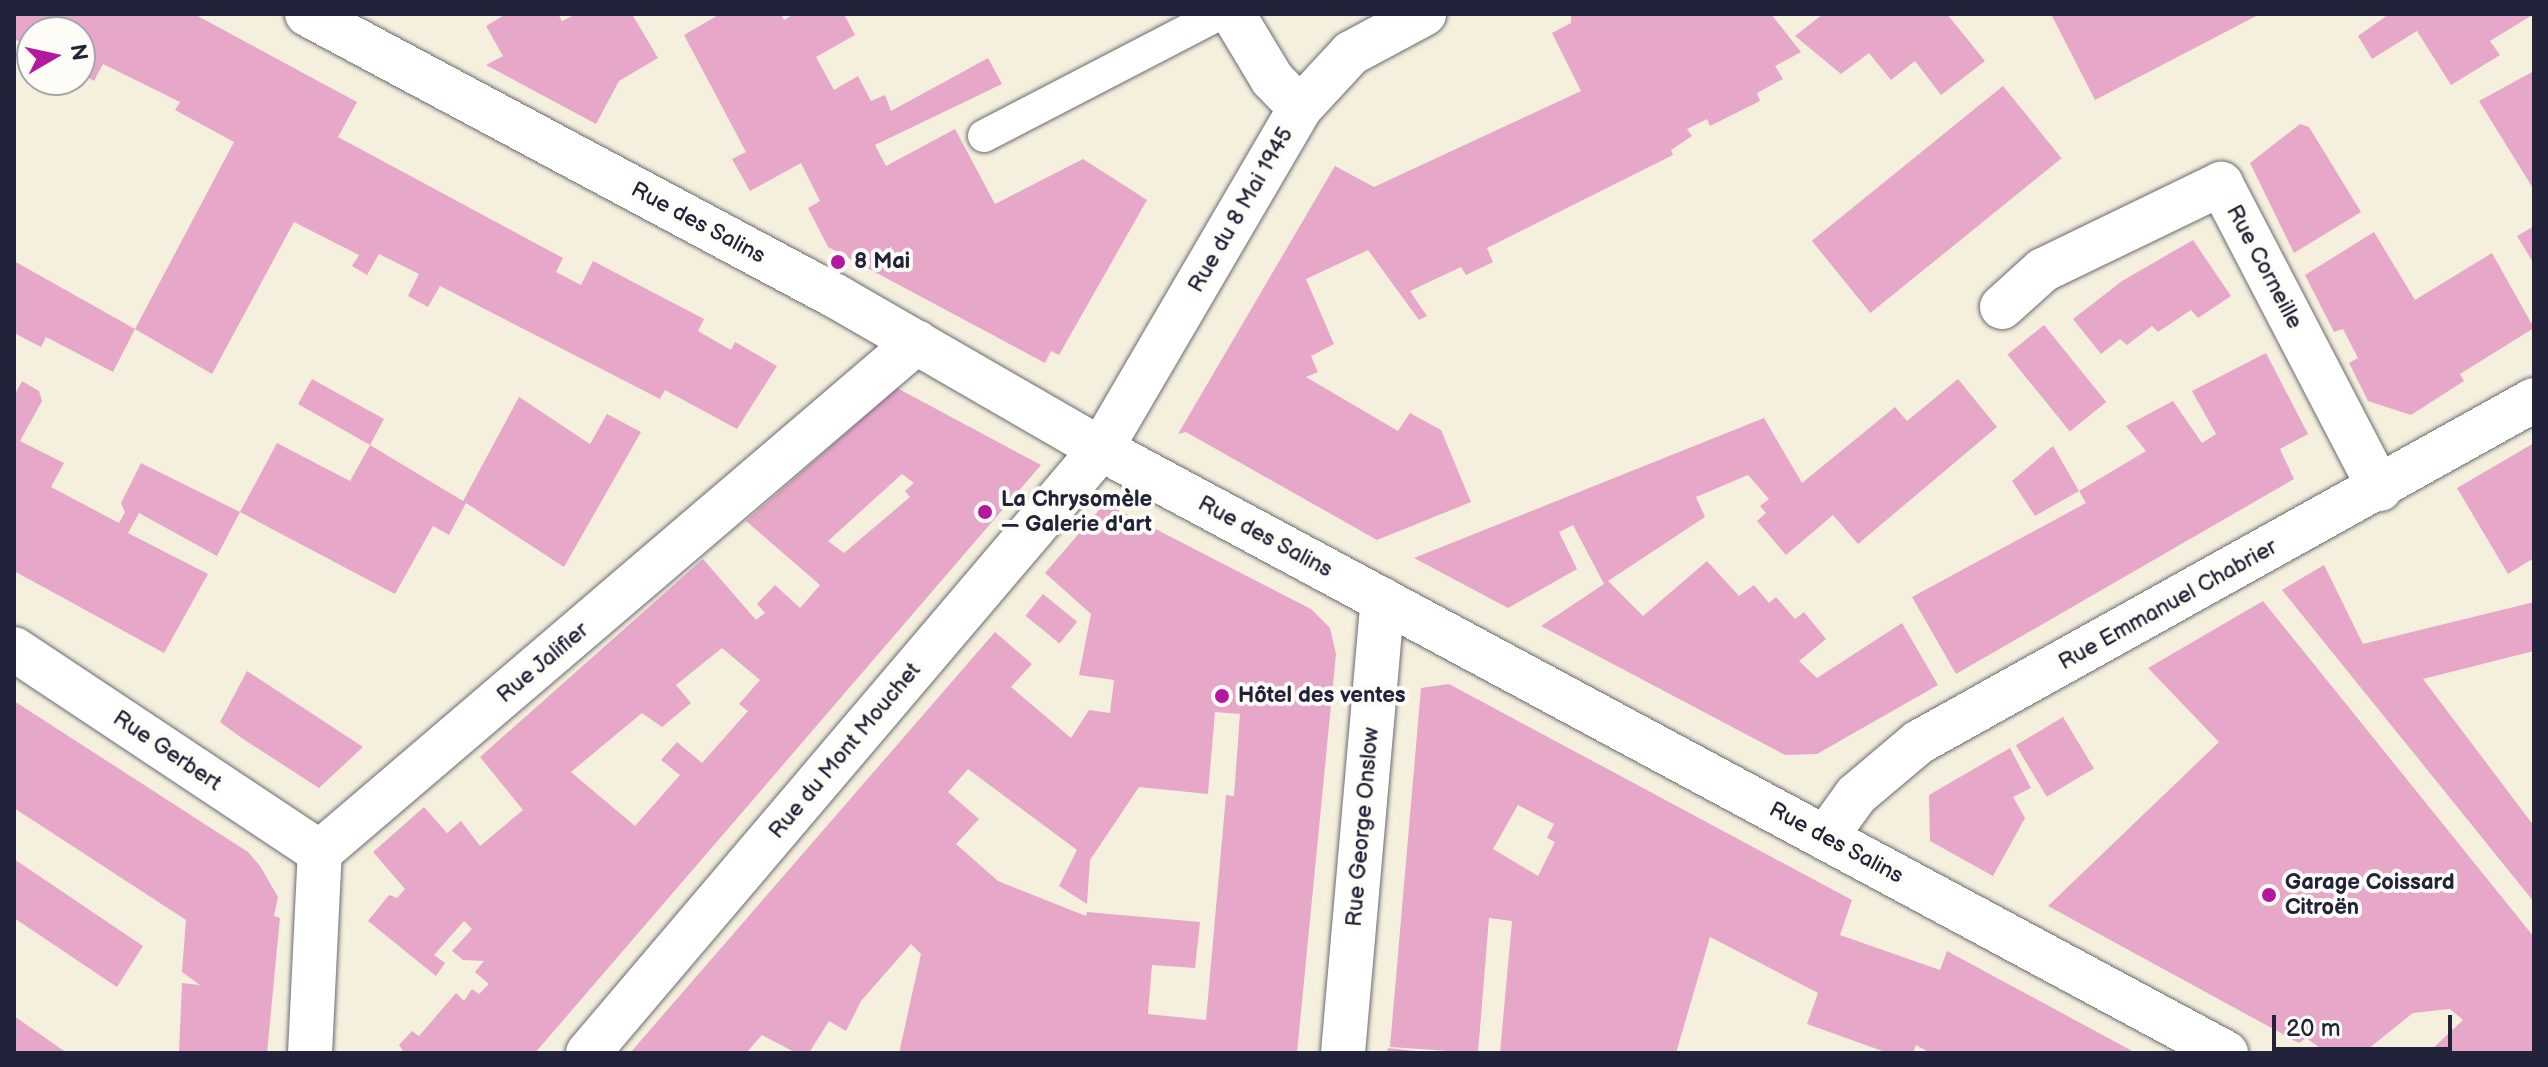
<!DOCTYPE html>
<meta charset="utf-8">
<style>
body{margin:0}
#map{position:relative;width:2548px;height:1067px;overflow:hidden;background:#f5f0dd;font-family:"Balsamiq Sans",sans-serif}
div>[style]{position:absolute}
.building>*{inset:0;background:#e7a7c9;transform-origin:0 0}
.roads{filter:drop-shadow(0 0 2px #6c6a74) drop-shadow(0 0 2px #6c6a74)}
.service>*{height:32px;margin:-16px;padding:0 16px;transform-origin:16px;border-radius:16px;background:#fff}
.minor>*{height:44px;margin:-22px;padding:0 22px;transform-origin:22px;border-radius:22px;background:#fff}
.secondary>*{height:44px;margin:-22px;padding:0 22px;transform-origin:22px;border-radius:22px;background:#fff}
.dots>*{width:22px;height:22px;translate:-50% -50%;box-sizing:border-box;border:4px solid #fdfcf7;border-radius:50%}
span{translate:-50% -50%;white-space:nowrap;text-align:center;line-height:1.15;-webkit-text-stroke:8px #fdfcf7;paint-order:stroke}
.street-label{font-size:22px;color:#22223b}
.poi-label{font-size:22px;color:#22223b;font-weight:700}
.left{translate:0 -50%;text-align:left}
.frame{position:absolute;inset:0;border:16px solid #22223b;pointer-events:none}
.north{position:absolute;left:16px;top:16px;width:80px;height:80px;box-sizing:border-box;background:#fdfcf7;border:2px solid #a5a5ac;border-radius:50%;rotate:81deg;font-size:22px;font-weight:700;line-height:32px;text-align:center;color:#22223b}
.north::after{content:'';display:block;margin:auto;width:28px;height:36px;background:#b5179e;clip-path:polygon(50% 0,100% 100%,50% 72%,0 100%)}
.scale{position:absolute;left:2272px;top:1015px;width:180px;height:36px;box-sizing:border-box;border:4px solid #22223b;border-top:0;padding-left:10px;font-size:24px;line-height:28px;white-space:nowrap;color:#22223b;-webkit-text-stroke:6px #fdfcf7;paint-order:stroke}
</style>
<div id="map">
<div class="building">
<div style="clip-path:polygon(14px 14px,194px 14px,357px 102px,338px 137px,563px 258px,556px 272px,581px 285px,593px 261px,704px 319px,698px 331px,731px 350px,735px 342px,777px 366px,737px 429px,665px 390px,660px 399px,440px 286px,428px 307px,408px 296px,419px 274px,379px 254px,367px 275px,352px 266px,359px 255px,294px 222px,212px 374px,135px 329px,113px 372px,46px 337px,41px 347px,14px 333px,14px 261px,135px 329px,234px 142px,175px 110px,180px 102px,103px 64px,94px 81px,80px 73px,80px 32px,32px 32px,32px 48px,14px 39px)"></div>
<div style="clip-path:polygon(506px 14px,558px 14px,562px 21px,576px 14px,632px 14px,658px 58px,619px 81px,596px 124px,486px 65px,503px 56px,486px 26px)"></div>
<div style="clip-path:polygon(720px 14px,781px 14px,784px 20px,794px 14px,844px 14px,855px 35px,816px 57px,834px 90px,858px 76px,871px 101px,885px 95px,891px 111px,988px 58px,1002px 84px,875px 145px,886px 166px,955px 129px,995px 204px,1083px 159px,1147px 200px,1059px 355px,1051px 351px,1045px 363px,828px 247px,808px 208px,820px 201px,801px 163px,750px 191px,732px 159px,746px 152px,684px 35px)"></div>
<div style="clip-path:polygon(1771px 14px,1801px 52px,1775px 66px,1783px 79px,1757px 93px,1760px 101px,1710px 126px,1707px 119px,1687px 129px,1692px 136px,1671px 150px,1673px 155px,1487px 248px,1493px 262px,1466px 275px,1461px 267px,1410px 291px,1427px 316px,1419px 320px,1368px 250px,1306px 279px,1334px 344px,1311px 356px,1318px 372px,1306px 377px,1398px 431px,1410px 413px,1441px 430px,1471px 502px,1377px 540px,1186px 432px,1178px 434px,1335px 166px,1374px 187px,1581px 91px,1552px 33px,1571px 23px,1571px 14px)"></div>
<div style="clip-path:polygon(1823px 14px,1947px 14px,1985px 61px,1941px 95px,1915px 61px,1891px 80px,1869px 53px,1841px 74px,1795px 36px)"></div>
<div style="clip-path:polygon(2051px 14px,2260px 14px,2095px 100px)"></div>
<div style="clip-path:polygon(2389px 14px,2534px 14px,2490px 41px,2500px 55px,2451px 85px,2417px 31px,2372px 59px,2358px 36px)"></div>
<div style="clip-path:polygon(2534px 71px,2534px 190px,2479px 101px)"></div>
<div style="left:2003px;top:86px;width:93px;height:246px;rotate:51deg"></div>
<div style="clip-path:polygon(2300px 124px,2309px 127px,2361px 212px,2294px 253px,2250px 163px)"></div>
<div style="clip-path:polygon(2534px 226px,2534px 264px,2517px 236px)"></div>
<div style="clip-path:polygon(2374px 232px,2415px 300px,2492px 253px,2534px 328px,2460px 374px,2464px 381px,2411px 415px,2368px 401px,2349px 363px,2358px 358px,2343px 329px,2334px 332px,2305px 275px)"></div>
<div style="clip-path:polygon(2193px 240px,2231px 296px,2198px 318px,2191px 310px,2158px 332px,2152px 326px,2127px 345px,2120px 339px,2101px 354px,2073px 319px,2122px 281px)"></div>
<div style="left:2044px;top:325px;width:99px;height:47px;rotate:51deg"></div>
<div style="clip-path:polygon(2266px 353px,2308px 434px,2280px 449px,2294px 479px,1956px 674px,1912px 597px,2086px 503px,2079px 491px,2146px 451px,2126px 426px,2173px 401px,2202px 443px,2216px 434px,2192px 391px)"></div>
<div style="clip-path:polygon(312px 379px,384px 419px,370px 445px,463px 501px,519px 397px,590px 444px,607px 414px,641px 432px,564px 567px,466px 503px,449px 535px,433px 526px,395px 594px,240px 512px,277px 443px,350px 481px,370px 445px,298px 404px)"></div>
<div style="clip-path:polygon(1958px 379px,1997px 427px,1858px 544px,1833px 515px,1786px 555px,1757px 521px,1766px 513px,1760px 506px,1769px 499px,1748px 475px,1696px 497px,1705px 517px,1608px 581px,1643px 616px,1707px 561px,1739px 596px,1754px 585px,1769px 603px,1776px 597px,1795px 619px,1804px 612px,1826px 639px,1799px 661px,1817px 678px,1902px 623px,1938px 685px,1817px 754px,1785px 755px,1541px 626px,1604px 584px,1573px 525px,1559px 532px,1577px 569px,1508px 608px,1414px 558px,1764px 418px,1802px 483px,1895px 407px,1907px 421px)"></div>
<div style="clip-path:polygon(22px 381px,39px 391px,42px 401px,20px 441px,64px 463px,51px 487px,119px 523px,125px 512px,121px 503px,141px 463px,240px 512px,217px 556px,139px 513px,128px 533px,208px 574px,164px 653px,14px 571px,14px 396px)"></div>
<div style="clip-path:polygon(evenodd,897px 388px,1041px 465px,535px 1053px,404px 1053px,399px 1045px,412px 1031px,419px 1036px,456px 993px,464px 1001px,472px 989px,479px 994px,489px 984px,475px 972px,484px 961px,463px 960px,452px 951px,472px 929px,464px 921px,434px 955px,445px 963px,436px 976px,368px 921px,389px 895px,397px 898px,405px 889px,373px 852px,424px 807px,447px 833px,461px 821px,480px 846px,523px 810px,480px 757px,703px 559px,756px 620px,765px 613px,757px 604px,775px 585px,800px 608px,820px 585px,746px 521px,897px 388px,902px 474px,914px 483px,905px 491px,910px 497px,844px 553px,828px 541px,902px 474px,897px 388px,722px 648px,760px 680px,739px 704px,748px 711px,702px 763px,677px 742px,661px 760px,680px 775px,635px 826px,571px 772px,642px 713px,662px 727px,691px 703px,676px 685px,722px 648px)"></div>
<div style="clip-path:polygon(2534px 443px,2534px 558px,2508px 574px,2457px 488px)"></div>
<div style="clip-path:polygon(2053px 446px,2079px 491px,2035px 516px,2012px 481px)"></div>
<div style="clip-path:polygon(evenodd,1105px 503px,1311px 609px,1330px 628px,1336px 654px,1297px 1053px,899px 1053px,921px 954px,911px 944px,861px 1001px,846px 1031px,829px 1021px,809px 1053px,796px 1053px,762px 1035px,746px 1053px,630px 1053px,995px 632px,1032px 664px,1011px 687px,1071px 738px,1089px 710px,1110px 713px,1114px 680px,1079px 675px,1091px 614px,1045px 573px,1105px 503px,1215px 712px,1240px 714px,1234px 796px,1226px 795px,1206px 1020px,1148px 1014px,1152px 965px,1195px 968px,1200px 922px,1087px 912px,1086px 916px,998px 881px,956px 844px,979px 819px,948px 792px,968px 769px,1077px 850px,1059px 886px,1087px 904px,1090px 860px,1139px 787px,1208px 794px,1215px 712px)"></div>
<div style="clip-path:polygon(2324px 565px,2363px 644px,2534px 602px,2534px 651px,2423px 679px,2534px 826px,2534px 902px,2282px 590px)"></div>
<div style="left:1043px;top:594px;width:44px;height:28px;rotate:39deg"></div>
<div style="clip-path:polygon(2263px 601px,2534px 937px,2534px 1053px,2428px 1053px,2463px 1020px,2450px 1009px,2413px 1013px,2363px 1053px,2327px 1053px,2306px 1038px,2299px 1043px,2048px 906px,2219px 742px,2148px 668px)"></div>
<div style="clip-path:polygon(247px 671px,363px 747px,319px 788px,243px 739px,220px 722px)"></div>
<div style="clip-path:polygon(evenodd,1449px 684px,1852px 900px,1840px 935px,1940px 970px,1947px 951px,2136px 1053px,1930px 1053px,1916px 1045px,1913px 1053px,1888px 1053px,1807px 1024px,1818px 993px,1710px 937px,1676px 1053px,1500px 1053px,1512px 921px,1489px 918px,1478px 1053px,1390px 1047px,1421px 688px,1449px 684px,1518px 805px,1554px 824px,1547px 838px,1555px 842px,1538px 876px,1493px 849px,1518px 805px)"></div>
<div style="clip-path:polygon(14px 701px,248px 852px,260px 866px,278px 897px,274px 916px,280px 918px,267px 1053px,179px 1053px,182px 983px,200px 985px,182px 972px,186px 920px,14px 808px)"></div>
<div style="left:2063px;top:717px;width:60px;height:55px;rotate:59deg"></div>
<div style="clip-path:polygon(2010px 748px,2031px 788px,2013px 797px,2025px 818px,1993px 876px,1930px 841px,1929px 795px)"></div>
<div style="clip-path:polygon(14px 859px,143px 946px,117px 987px,14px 918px)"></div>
<div style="clip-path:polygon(14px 1016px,67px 1053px,14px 1053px)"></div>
<div style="clip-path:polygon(1388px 1048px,1415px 1051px,1415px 1053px,1387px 1053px)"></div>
</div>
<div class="roads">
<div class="service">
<div style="left:984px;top:136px;width:265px;rotate:-27.4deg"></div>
</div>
<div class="minor">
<div style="left:1233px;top:14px;width:76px;rotate:59deg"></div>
<div style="left:1272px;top:79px;width:40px;rotate:46deg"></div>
<div style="left:2002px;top:307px;width:55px;rotate:-42.1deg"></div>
<div style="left:2043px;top:270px;width:198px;rotate:-25.8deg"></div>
<div style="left:2221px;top:184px;width:344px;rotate:62.5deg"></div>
<div style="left:14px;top:649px;width:367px;rotate:33.6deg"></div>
<div style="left:1825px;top:838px;width:53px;rotate:-54.2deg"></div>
<div style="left:1856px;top:795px;width:82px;rotate:-40.1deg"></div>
<div style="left:1919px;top:742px;width:704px;rotate:-29.08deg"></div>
<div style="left:310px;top:1053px;width:201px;rotate:-87.2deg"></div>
<div style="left:320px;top:852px;width:785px;rotate:-40.51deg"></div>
<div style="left:588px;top:1053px;width:792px;rotate:-49.66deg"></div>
<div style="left:1101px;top:449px;width:395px;rotate:-59.7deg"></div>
<div style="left:1300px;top:108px;width:75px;rotate:-47.2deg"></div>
<div style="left:1351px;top:53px;width:83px;rotate:-28.1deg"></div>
<div style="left:1343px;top:1053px;width:455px;rotate:-85deg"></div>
</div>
<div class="secondary">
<div style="left:307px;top:14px;width:603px;rotate:28.09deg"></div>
<div style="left:839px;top:298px;width:302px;rotate:30deg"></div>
<div style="left:1101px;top:449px;width:1277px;rotate:28.23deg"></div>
</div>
</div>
<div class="dots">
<div style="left:838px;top:262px;background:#b5179e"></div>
<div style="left:985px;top:512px;background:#b5179e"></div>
<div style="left:1222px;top:696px;background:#b5179e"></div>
<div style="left:2269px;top:895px;background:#b5179e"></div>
</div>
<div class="street-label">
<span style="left:1241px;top:210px;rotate:-60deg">Rue du 8 Mai 1945</span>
<span style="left:698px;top:223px;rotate:28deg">Rue des Salins</span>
<span style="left:2264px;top:267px;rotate:62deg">Rue Corneille</span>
<span style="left:1265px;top:537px;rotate:28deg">Rue des Salins</span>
<span style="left:2168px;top:605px;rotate:-29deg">Rue Emmanuel Chabrier</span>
<span style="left:543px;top:663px;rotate:-40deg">Rue Jalifier</span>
<span style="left:167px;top:751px;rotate:34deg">Rue Gerbert</span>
<span style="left:845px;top:751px;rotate:-50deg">Rue du Mont Mouchet</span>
<span style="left:1363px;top:827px;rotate:-85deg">Rue George Onslow</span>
<span style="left:1836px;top:843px;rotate:28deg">Rue des Salins</span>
</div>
<div class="poi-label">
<span class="left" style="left:854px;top:262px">8 Mai</span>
<span class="left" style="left:1001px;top:512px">La Chrysomèle<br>— Galerie d'art</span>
<span class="left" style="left:1238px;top:696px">Hôtel des ventes</span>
<span class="left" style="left:2285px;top:895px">Garage Coissard<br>Citroën</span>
</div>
<div class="frame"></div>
<div class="north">N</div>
<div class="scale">20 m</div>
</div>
